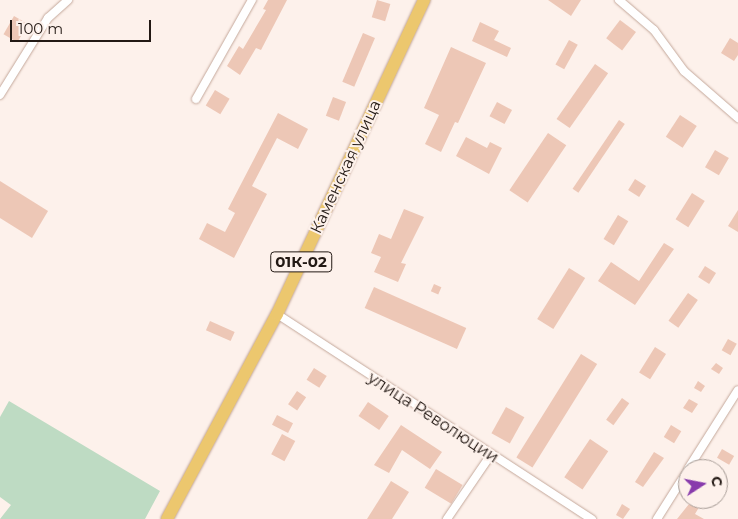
<!DOCTYPE html>
<meta charset="utf-8">
<style>
body{margin:0}
#map{position:relative;width:738px;height:519px;overflow:hidden;background:#fdf1eb;font-family:Montserrat,sans-serif}
div>[style]{position:absolute}
.green>*{inset:0;background:#bedbc3}
.building>*{inset:0;background:#edc7b6;transform-origin:0 0}
.roads{filter:drop-shadow(0 0 1px #c4a89b) drop-shadow(0 0 1px #c4a89b)}
.street>*{height:8px;margin:-4px;padding:0 4px;transform-origin:4px;border-radius:4px;background:#fff}
.primary>*{height:12px;margin:-6px;padding:0 6px;transform-origin:6px;border-radius:6px;background:#ecc76e}
span{translate:-50% -50%;white-space:nowrap;text-align:center;line-height:1.15;-webkit-text-stroke:4px #fdf1eb;paint-order:stroke}
.shield-label span{padding:1px 4px;background:#fdf1eb;border:1px solid;border-radius:4px;-webkit-text-stroke-width:0}
.shield-label{font-size:15px;color:#231914;font-weight:700}
.street-label{font-size:16px;color:#231914}
.north{position:absolute;left:678px;top:459px;width:50px;height:50px;box-sizing:border-box;background:#fdf1eb;border:1px solid #a69b95;border-radius:50%;rotate:79deg;font-size:14px;font-weight:700;line-height:20px;text-align:center;color:#231914}
.north::after{content:'';display:block;margin:auto;width:18px;height:22px;background:#883bac;clip-path:polygon(50% 0,100% 100%,50% 72%,0 100%)}
.scale{position:absolute;left:10px;top:20px;width:141px;height:22px;box-sizing:border-box;border:2px solid #231914;border-top:0;padding-left:6px;font-size:15px;line-height:18px;white-space:nowrap;color:#231914;-webkit-text-stroke:4px #fdf1eb;paint-order:stroke}
</style>
<div id="map">
<div class="green">
<div style="clip-path:polygon(9px 401px,160px 491px,145px 519px,0 519px,11px 505px,0 497px,0 417px)"></div>
</div>
<div class="building">
<div style="clip-path:polygon(268px 0,287px 0,261px 50px,256px 48px,240px 75px,227px 66px,239px 46px,243px 49px,266px 10px,263px 9px)"></div>
<div style="left:377px;top:0;width:14px;height:18px;rotate:17deg"></div>
<div style="clip-path:polygon(548px 0,581px 0,571px 16px)"></div>
<div style="left:14px;top:16px;width:16px;height:21px;rotate:30deg"></div>
<div style="left:620px;top:20px;width:20px;height:23px;rotate:37deg"></div>
<div style="clip-path:polygon(480px 22px,499px 31px,494px 40px,511px 48px,507px 57px,472px 41px)"></div>
<div style="left:363px;top:33px;width:13px;height:53px;rotate:23deg"></div>
<div style="clip-path:polygon(730px 38px,738px 43px,738px 55px,734px 61px,721px 53px)"></div>
<div style="left:569px;top:40px;width:10px;height:28px;rotate:29deg"></div>
<div style="clip-path:polygon(451px 47px,486px 63px,458px 123px,455px 122px,441px 152px,425px 144px,439px 115px,424px 108px)"></div>
<div style="left:595px;top:64px;width:16px;height:67px;rotate:35deg"></div>
<div style="left:215px;top:90px;width:17px;height:18px;rotate:31deg"></div>
<div style="left:333px;top:97px;width:14px;height:20px;rotate:21deg"></div>
<div style="left:497px;top:102px;width:17px;height:16px;rotate:28deg"></div>
<div style="clip-path:polygon(278px 113px,308px 129px,298px 149px,277px 138px,252px 186px,267px 194px,234px 258px,199px 239px,207px 223px,225px 232px,235px 213px,228px 209px)"></div>
<div style="left:680px;top:115px;width:20px;height:26px;rotate:33deg"></div>
<div style="left:619px;top:120px;width:7px;height:83px;rotate:34deg"></div>
<div style="left:548px;top:133px;width:22px;height:69px;rotate:34deg"></div>
<div style="clip-path:polygon(466px 137px,487px 148px,490px 142px,502px 148px,489px 174px,456px 156px)"></div>
<div style="left:715px;top:150px;width:16px;height:20px;rotate:30deg"></div>
<div style="left:635px;top:179px;width:13px;height:13px;rotate:32deg"></div>
<div style="clip-path:polygon(0 181px,48px 211px,32px 238px,0 218px)"></div>
<div style="left:692px;top:193px;width:15px;height:31px;rotate:32deg"></div>
<div style="clip-path:polygon(404px 209px,424px 217px,401px 263px,406px 264px,398px 282px,374px 272px,381px 257px,371px 253px,379px 234px,391px 239px)"></div>
<div style="clip-path:polygon(738px 210px,738px 232px,728px 226px)"></div>
<div style="left:618px;top:215px;width:12px;height:28px;rotate:31deg"></div>
<div style="clip-path:polygon(664px 243px,674px 249px,635px 305px,598px 281px,611px 262px,639px 281px)"></div>
<div style="left:705px;top:266px;width:13px;height:13px;rotate:32deg"></div>
<div style="left:569px;top:268px;width:19px;height:60px;rotate:32deg"></div>
<div style="left:434px;top:284px;width:8px;height:8px;rotate:23deg"></div>
<div style="left:374px;top:287px;width:101px;height:23px;rotate:24deg"></div>
<div style="left:688px;top:293px;width:12px;height:34px;rotate:35deg"></div>
<div style="left:210px;top:321px;width:27px;height:10px;rotate:24deg"></div>
<div style="left:728px;top:339px;width:10px;height:13px;rotate:29deg"></div>
<div style="left:655px;top:347px;width:13px;height:30px;rotate:32deg"></div>
<div style="left:581px;top:354px;width:19px;height:122px;rotate:32deg"></div>
<div style="clip-path:polygon(716px 363px,723px 368px,719px 374px,711px 369px)"></div>
<div style="left:314px;top:368px;width:15px;height:14px;rotate:32deg"></div>
<div style="clip-path:polygon(698px 381px,705px 386px,701px 392px,694px 388px)"></div>
<div style="left:297px;top:391px;width:11px;height:16px;rotate:34deg"></div>
<div style="left:622px;top:398px;width:9px;height:27px;rotate:36deg"></div>
<div style="clip-path:polygon(689px 399px,698px 404px,692px 413px,683px 408px)"></div>
<div style="left:368px;top:402px;width:25px;height:17px;rotate:34deg"></div>
<div style="left:506px;top:407px;width:21px;height:30px;rotate:29deg"></div>
<div style="left:277px;top:415px;width:18px;height:11px;rotate:27deg"></div>
<div style="clip-path:polygon(401px 425px,442px 452px,430px 469px,402px 450px,389px 473px,374px 465px)"></div>
<div style="left:671px;top:425px;width:12px;height:14px;rotate:31deg"></div>
<div style="left:282px;top:434px;width:15px;height:23px;rotate:28deg"></div>
<div style="left:590px;top:439px;width:22px;height:46px;rotate:34deg"></div>
<div style="left:722px;top:449px;width:14px;height:10px;rotate:30deg"></div>
<div style="clip-path:polygon(654px 452px,664px 458px,643px 487px,635px 482px)"></div>
<div style="left:436px;top:469px;width:31px;height:22px;rotate:31deg"></div>
<div style="clip-path:polygon(391px 481px,409px 492px,392px 519px,367px 519px)"></div>
<div style="clip-path:polygon(693px 499px,704px 499px,695px 514px,704px 519px,677px 519px)"></div>
<div style="clip-path:polygon(622px 504px,630px 509px,623px 519px,616px 515px)"></div>
</div>
<div class="roads">
<div class="street">
<div style="left:619px;top:0;width:46px;rotate:40.6deg"></div>
<div style="left:654px;top:30px;width:51px;rotate:53.8deg"></div>
<div style="left:684px;top:71px;width:72px;rotate:41deg"></div>
<div style="left:0;top:95px;width:91px;rotate:-58.1deg"></div>
<div style="left:48px;top:18px;width:27px;rotate:-42deg"></div>
<div style="left:196px;top:99px;width:114px;rotate:-60.5deg"></div>
<div style="left:277px;top:314px;width:376px;rotate:33.1deg"></div>
<div style="left:688px;top:469px;width:93px;rotate:-57.7deg"></div>
<div style="left:447px;top:519px;width:76px;rotate:-55.7deg"></div>
<div style="left:657px;top:519px;width:58px;rotate:-57.7deg"></div>
</div>
<div class="primary">
<div style="left:167px;top:519px;width:233px;rotate:-61.8deg"></div>
<div style="left:277px;top:314px;width:347px;rotate:-64.9deg"></div>
</div>
</div>
<div class="shield-label">
<span style="left:301px;top:262px">01К-02</span>
</div>
<div class="street-label">
<span style="left:346px;top:167px;rotate:-65deg">Каменская улица</span>
<span style="left:433px;top:418px;rotate:33deg">улица Революции</span>
</div>
<div class="north">С</div>
<div class="scale">100 m</div>
</div>
